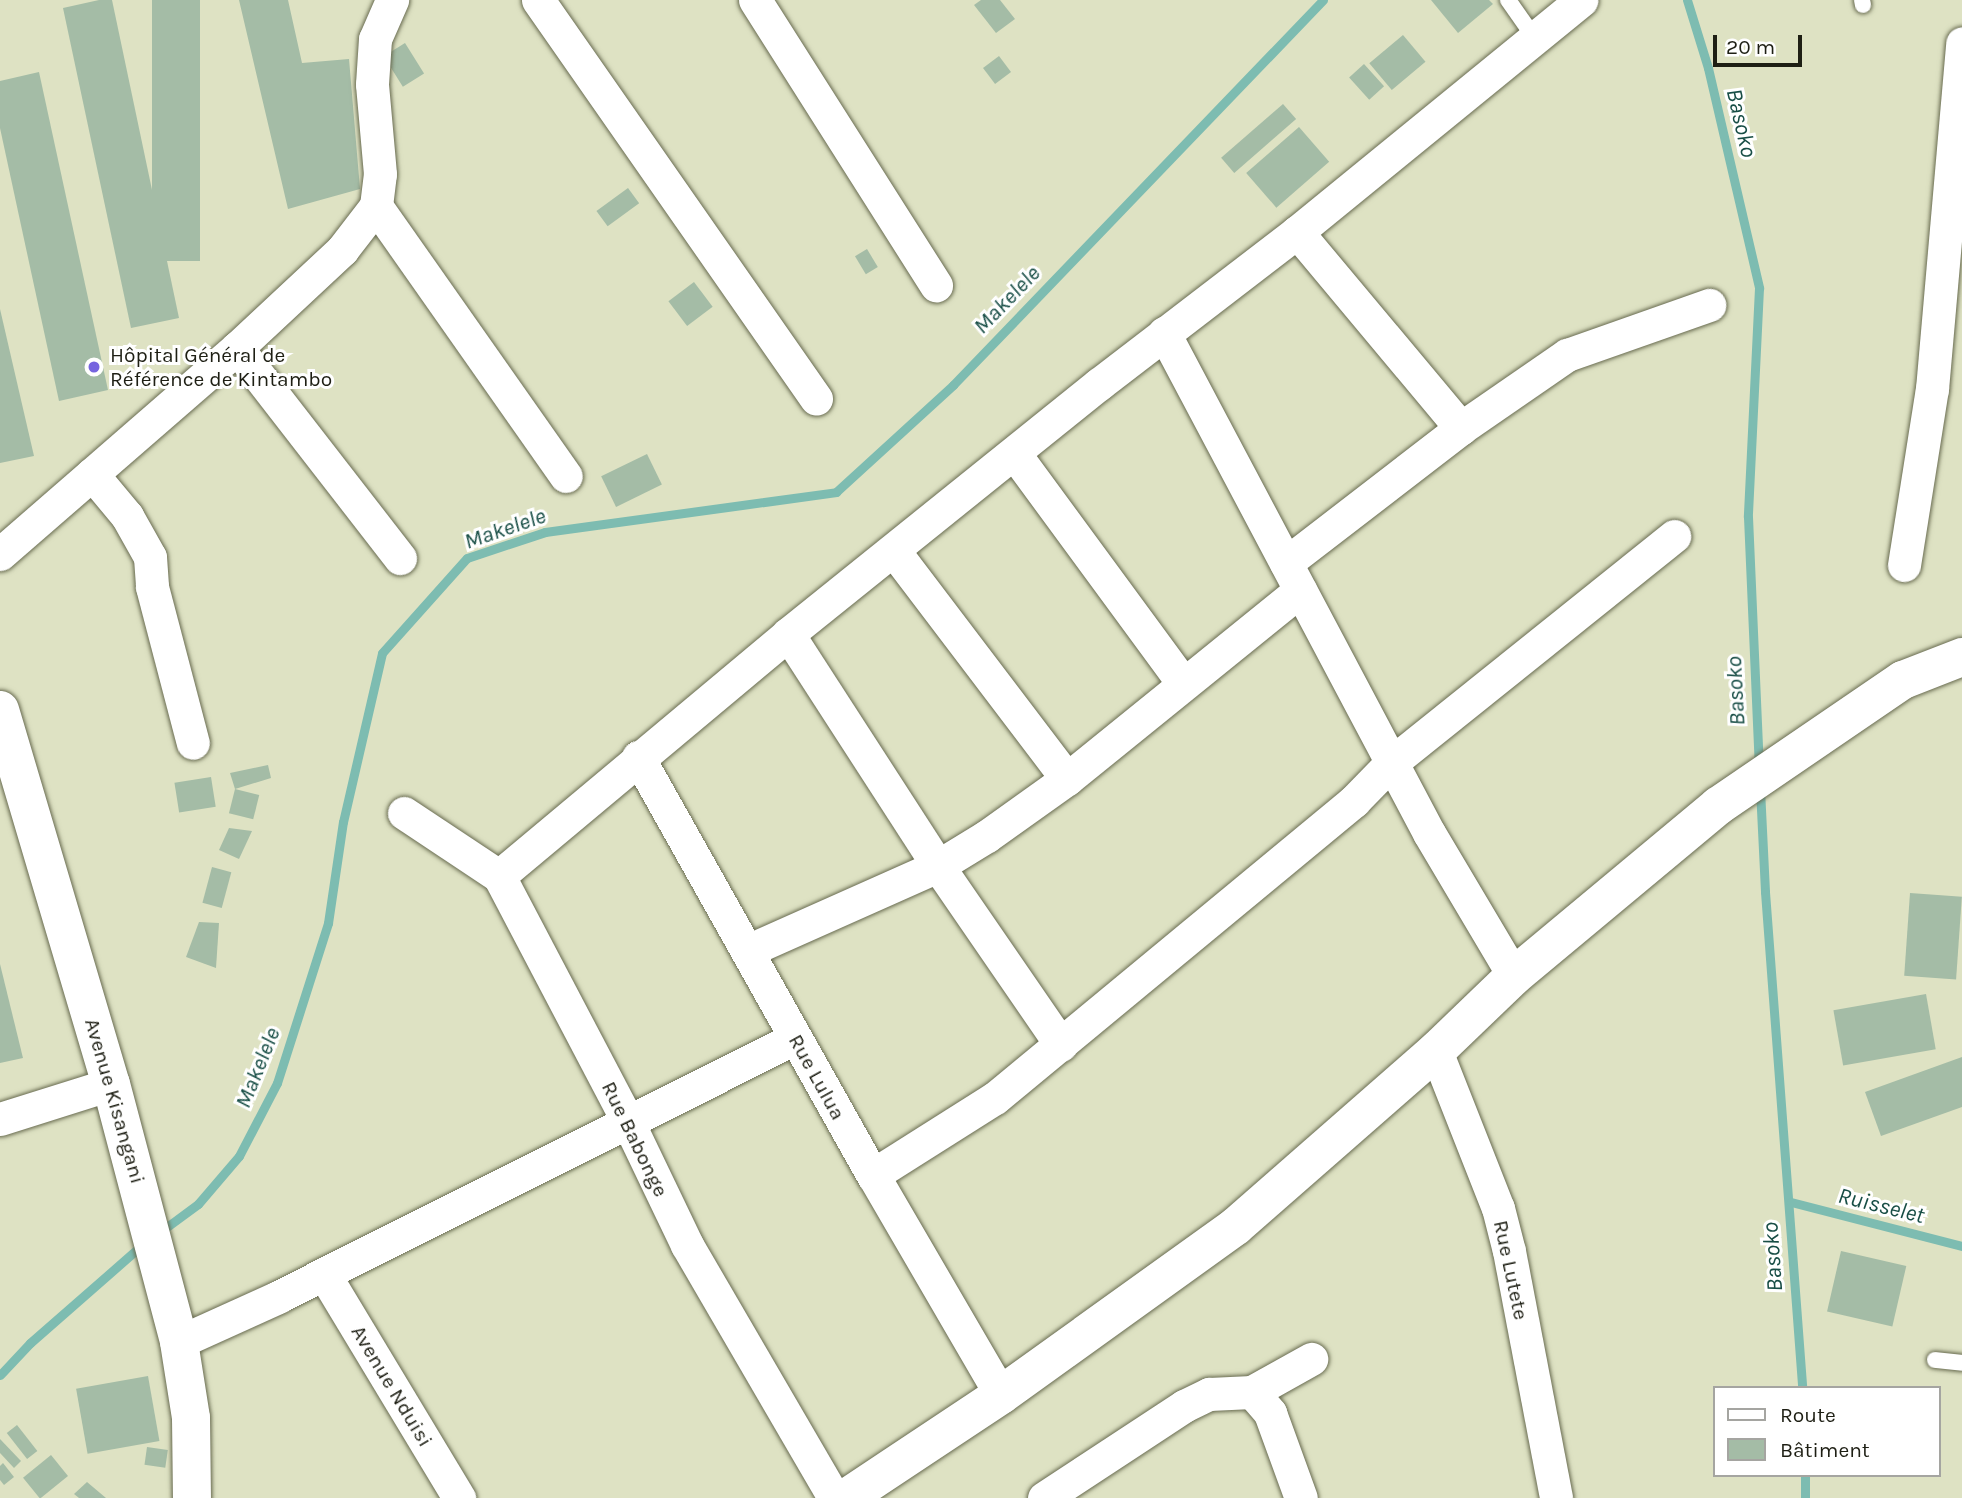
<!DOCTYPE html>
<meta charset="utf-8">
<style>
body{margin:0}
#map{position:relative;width:1962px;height:1498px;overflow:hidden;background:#dee2c3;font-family:Karla,sans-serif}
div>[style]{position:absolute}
.stream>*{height:9px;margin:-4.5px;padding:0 4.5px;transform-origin:4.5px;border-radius:4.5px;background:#7dbcb1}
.building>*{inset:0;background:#a4bca6;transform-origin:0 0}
.roads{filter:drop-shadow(0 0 2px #686b50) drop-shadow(0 0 2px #686b50)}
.lane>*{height:16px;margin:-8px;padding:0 8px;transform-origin:8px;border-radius:8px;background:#fff}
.street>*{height:33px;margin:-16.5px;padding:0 16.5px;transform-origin:16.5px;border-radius:16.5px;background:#fff}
.secondary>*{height:38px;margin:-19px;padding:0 19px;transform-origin:19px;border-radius:19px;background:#fff}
.dots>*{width:19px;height:19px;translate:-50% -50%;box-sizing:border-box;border:4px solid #fff;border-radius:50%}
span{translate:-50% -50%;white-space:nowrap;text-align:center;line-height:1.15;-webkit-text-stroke:6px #fff;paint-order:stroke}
.poi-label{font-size:21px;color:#1e1f14}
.left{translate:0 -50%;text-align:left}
.street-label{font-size:21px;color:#1e1f14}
.water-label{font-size:23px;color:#184e46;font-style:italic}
.legend{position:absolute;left:1713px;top:1386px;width:228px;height:91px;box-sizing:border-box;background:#fff;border:2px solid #a5a5a1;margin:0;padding:9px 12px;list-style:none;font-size:21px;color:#1e1f14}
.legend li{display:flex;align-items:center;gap:14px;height:35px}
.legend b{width:35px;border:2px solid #a5a5a1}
.scale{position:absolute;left:1713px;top:35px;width:89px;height:32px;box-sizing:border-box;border:4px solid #1e1f14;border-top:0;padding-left:9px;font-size:21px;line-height:24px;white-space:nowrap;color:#1e1f14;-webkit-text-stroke:5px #fff;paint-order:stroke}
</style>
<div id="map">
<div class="stream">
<div style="left:1687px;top:0;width:71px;rotate:72.8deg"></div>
<div style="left:1708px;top:68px;width:226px;rotate:76.9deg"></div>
<div style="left:1759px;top:288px;width:229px;rotate:92.8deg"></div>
<div style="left:1748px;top:517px;width:248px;rotate:87.5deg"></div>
<div style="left:1760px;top:789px;width:103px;rotate:87.2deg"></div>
<div style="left:1765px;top:892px;width:497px;rotate:85.7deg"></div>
<div style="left:1791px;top:1202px;width:177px;rotate:14.4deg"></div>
<div style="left:160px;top:1232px;width:47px;rotate:-36.4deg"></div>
<div style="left:198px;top:1204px;width:63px;rotate:-49.5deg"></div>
<div style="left:239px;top:1156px;width:82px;rotate:-62.5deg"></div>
<div style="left:277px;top:1083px;width:168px;rotate:-72.3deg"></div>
<div style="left:328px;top:923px;width:102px;rotate:-81.6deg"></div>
<div style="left:343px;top:822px;width:173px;rotate:-77deg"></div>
<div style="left:382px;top:653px;width:127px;rotate:-48.2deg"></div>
<div style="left:467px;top:558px;width:82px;rotate:-18.4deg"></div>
<div style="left:545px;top:532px;width:294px;rotate:-7.8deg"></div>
<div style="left:836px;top:492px;width:159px;rotate:-42.4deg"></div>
<div style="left:953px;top:385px;width:534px;rotate:-46.14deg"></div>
<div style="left:0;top:1375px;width:44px;rotate:-46.8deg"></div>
<div style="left:30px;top:1343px;width:150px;rotate:-41.2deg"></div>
<div style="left:1805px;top:1475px;width:23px;rotate:90deg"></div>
</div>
<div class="building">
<div style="clip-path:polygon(99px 0,112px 0,179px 318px,131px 328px,63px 8px)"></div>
<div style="left:152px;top:0;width:48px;height:261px"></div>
<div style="clip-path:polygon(239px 0,288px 0,302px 63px,349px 59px,360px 189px,288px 209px)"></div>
<div style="clip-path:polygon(981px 0,1000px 0,1015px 19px,996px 33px,974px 5px)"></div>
<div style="clip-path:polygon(1431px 0,1489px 0,1493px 4px,1458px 33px)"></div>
<div style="left:1403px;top:35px;width:35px;height:44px;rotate:50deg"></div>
<div style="left:405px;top:43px;width:36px;height:25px;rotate:58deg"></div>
<div style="left:999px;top:56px;width:20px;height:20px;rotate:53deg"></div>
<div style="left:1364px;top:64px;width:30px;height:20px;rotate:48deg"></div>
<div style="clip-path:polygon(39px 72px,108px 390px,59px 401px,0 128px,0 81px)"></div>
<div style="left:1283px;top:104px;width:20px;height:82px;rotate:49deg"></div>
<div style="left:1299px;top:127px;width:46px;height:70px;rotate:49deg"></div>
<div style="left:628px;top:188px;width:19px;height:39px;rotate:54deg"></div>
<div style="left:867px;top:249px;width:21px;height:14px;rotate:59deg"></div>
<div style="left:694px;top:282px;width:31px;height:32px;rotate:53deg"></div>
<div style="clip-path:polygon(0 309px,34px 456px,0 463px)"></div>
<div style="left:647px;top:454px;width:34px;height:51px;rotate:64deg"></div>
<div style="clip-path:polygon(268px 765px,271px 778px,235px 789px,230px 773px)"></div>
<div style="left:211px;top:777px;width:30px;height:37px;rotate:81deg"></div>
<div style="left:235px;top:789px;width:25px;height:25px;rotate:14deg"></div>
<div style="clip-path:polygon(229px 828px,252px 831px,239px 859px,219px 850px)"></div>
<div style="left:212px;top:867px;width:20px;height:37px;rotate:15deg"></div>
<div style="left:1910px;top:893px;width:52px;height:83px;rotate:4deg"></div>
<div style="clip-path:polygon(199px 922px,219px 923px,216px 968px,186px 957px)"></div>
<div style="clip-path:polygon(0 964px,23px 1058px,0 1063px)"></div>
<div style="left:1926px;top:994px;width:56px;height:94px;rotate:80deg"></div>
<div style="clip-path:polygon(1962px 1057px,1962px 1107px,1881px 1136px,1865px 1092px)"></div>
<div style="left:1841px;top:1251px;width:67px;height:62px;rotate:13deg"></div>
<div style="left:148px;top:1376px;width:66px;height:73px;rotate:80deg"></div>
<div style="left:17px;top:1425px;width:33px;height:13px;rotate:52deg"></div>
<div style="clip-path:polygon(0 1439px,21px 1461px,14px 1468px,0 1453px)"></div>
<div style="left:147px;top:1447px;width:21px;height:18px;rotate:8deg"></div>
<div style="left:51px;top:1455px;width:27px;height:36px;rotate:51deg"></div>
<div style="clip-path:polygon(3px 1463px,14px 1477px,4px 1485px,0 1480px,0 1466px)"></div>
<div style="clip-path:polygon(87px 1482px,106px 1498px,79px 1498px,74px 1494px)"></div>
</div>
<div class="roads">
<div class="lane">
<div style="left:1508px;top:0;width:45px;rotate:54.9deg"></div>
<div style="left:1862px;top:0;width:5px;rotate:79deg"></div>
<div style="left:1935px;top:1360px;width:27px;rotate:6deg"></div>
</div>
<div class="street">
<div style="left:538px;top:0;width:486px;rotate:55.1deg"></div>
<div style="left:755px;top:0;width:338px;rotate:57.6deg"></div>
<div style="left:376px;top:206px;width:330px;rotate:54.9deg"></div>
<div style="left:1297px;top:232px;width:256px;rotate:50.1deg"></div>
<div style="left:1164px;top:333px;width:566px;rotate:62.08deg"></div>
<div style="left:1429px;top:833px;width:166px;rotate:59.3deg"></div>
<div style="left:237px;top:348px;width:266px;rotate:52.2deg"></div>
<div style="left:1014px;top:453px;width:285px;rotate:53.7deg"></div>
<div style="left:92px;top:474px;width:55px;rotate:50.2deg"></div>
<div style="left:127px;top:516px;width:47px;rotate:60.7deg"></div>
<div style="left:150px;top:557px;width:30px;rotate:86deg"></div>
<div style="left:152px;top:587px;width:161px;rotate:75.3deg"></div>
<div style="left:894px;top:551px;width:286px;rotate:52.8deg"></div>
<div style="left:0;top:554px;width:314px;rotate:-41deg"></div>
<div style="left:237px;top:348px;width:144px;rotate:-43deg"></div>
<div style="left:342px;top:250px;width:56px;rotate:-52.3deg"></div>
<div style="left:376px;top:206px;width:32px;rotate:-83deg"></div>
<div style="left:380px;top:174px;width:90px;rotate:-95.1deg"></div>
<div style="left:372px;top:84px;width:45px;rotate:-86.2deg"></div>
<div style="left:375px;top:39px;width:43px;rotate:-66.4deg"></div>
<div style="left:1286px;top:563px;width:221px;rotate:-37.6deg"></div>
<div style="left:1461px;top:428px;width:129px;rotate:-34.6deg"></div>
<div style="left:1567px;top:355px;width:151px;rotate:-19.4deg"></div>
<div style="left:1904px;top:565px;width:178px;rotate:-81deg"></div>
<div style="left:1932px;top:389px;width:347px;rotate:-85deg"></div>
<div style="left:788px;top:634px;width:276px;rotate:57.1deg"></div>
<div style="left:938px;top:866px;width:217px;rotate:55.5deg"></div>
<div style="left:638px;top:757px;width:480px;rotate:60.7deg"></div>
<div style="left:873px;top:1175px;width:255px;rotate:59.8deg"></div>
<div style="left:404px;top:813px;width:114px;rotate:33.6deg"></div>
<div style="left:499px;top:876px;width:280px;rotate:62.3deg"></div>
<div style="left:629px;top:1124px;width:134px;rotate:64.4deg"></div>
<div style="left:687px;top:1245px;width:293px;rotate:59.8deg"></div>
<div style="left:499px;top:876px;width:377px;rotate:-39.9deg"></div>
<div style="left:788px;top:634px;width:399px;rotate:-38.8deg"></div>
<div style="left:1099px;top:384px;width:250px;rotate:-37.5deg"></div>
<div style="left:1297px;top:232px;width:367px;rotate:-39.2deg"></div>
<div style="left:747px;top:951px;width:209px;rotate:-24deg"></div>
<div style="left:938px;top:866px;width:57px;rotate:-31.5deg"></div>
<div style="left:987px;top:836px;width:98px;rotate:-35.5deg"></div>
<div style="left:1067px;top:779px;width:300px;rotate:-39deg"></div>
<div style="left:1436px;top:1051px;width:169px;rotate:68.5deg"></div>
<div style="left:1498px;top:1208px;width:44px;rotate:75.7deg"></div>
<div style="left:1509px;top:1251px;width:251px;rotate:79.2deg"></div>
<div style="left:0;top:1119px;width:116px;rotate:-17.5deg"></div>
<div style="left:873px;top:1175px;width:144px;rotate:-32.3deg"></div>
<div style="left:995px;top:1098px;width:466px;rotate:-39.6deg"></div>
<div style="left:1354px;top:801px;width:53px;rotate:-45.8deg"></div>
<div style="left:1391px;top:763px;width:363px;rotate:-38.7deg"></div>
<div style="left:324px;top:1274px;width:262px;rotate:58.9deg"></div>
<div style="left:179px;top:1342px;width:109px;rotate:-24.4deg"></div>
<div style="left:278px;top:1297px;width:578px;rotate:-26.61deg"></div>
<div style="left:1252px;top:1392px;width:28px;rotate:49deg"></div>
<div style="left:1270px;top:1413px;width:90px;rotate:70deg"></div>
<div style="left:1044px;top:1498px;width:168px;rotate:-33.3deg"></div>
<div style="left:1184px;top:1406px;width:28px;rotate:-26deg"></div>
<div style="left:1209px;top:1394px;width:43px;rotate:-2.7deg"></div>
<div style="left:1252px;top:1392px;width:68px;rotate:-29.2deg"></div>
</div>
<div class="secondary">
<div style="left:0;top:710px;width:390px;rotate:73.5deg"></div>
<div style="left:111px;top:1084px;width:267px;rotate:75.2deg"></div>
<div style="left:179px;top:1342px;width:77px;rotate:81deg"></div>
<div style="left:191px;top:1418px;width:80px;rotate:89.3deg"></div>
<div style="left:846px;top:1498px;width:186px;rotate:-33.6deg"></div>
<div style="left:1001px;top:1395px;width:289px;rotate:-35.7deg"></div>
<div style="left:1236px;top:1226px;width:266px;rotate:-41.2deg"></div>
<div style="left:1436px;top:1051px;width:108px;rotate:-43.9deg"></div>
<div style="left:1514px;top:976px;width:266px;rotate:-39.8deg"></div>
<div style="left:1718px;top:806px;width:224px;rotate:-34.3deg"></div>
<div style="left:1903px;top:680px;width:63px;rotate:-21.3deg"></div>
</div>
</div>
<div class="dots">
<div style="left:94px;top:367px;background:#7664df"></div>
</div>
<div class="poi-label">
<span class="left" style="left:110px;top:367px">Hôpital Général de<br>Référence de Kintambo</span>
</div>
<div class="street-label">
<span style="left:817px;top:1077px;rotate:61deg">Rue Lulua</span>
<span style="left:115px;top:1101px;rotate:74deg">Avenue Kisangani</span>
<span style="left:635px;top:1139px;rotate:64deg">Rue Babonge</span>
<span style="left:1511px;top:1270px;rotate:78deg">Rue Lutete</span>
<span style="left:392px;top:1386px;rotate:59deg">Avenue Nduisi</span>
</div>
<div class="water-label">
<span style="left:1741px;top:123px;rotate:77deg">Basoko</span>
<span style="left:1007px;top:300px;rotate:-46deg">Makelele</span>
<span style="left:505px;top:529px;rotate:-19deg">Makelele</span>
<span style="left:1736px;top:691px;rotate:-93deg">Basoko</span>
<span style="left:258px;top:1068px;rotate:-68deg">Makelele</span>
<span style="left:1881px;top:1206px;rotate:14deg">Ruisselet</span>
<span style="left:1773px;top:1257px;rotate:-94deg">Basoko</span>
</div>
<ul class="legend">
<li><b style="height:9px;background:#fff"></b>Route</li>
<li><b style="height:19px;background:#a4bca6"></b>Bâtiment</li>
</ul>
<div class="scale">20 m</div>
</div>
